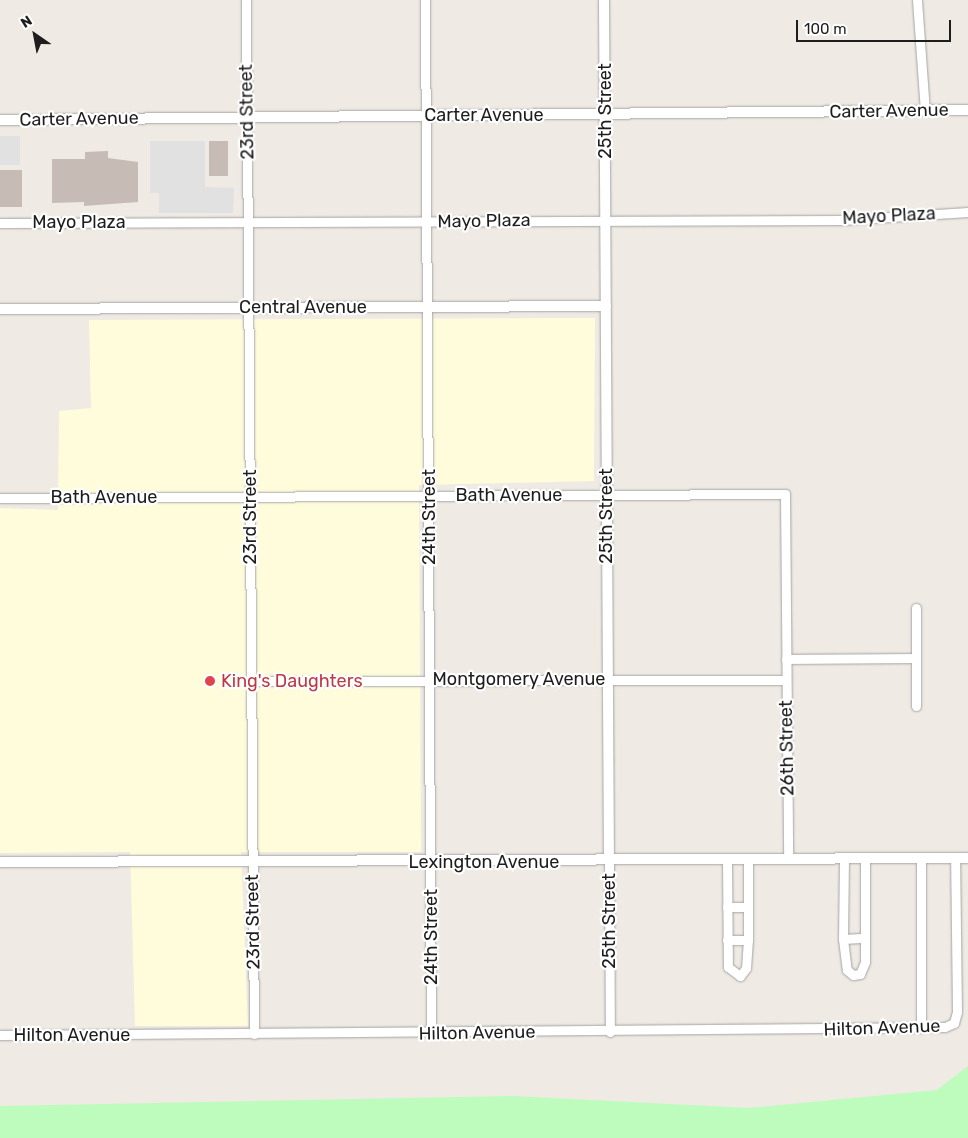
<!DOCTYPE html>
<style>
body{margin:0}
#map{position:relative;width:968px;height:1138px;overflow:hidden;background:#efeae3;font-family:Rubik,sans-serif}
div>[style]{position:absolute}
.education>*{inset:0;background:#fffcdc}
.park>*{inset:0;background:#bdfcbd}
.parking>*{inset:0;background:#e1e1e1;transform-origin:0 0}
.building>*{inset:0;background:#c7bbb6;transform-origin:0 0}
.roads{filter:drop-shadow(0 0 1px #a4a4a4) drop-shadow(0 0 1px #a4a4a4)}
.minor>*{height:9px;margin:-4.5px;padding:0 4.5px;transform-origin:4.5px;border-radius:4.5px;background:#fff}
.tertiary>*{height:10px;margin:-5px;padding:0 5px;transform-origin:5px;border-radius:5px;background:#fff}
.dots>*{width:14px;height:14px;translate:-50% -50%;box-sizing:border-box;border:2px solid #fff;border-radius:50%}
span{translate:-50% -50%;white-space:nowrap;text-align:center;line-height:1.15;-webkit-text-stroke:4.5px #fff;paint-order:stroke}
.street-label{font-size:18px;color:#1d1d1d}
.health-label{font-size:18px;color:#be3a42}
.left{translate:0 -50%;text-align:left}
.north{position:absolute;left:10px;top:10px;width:50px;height:50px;-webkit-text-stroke:4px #fff;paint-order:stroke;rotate:327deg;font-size:14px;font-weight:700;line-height:20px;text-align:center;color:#1d1d1d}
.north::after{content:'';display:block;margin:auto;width:18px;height:22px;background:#1d1d1d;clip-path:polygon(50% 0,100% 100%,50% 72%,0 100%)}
.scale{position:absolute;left:796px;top:20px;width:155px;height:22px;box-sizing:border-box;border:2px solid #1d1d1d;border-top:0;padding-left:6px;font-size:15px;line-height:18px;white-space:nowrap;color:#1d1d1d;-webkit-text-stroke:4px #fff;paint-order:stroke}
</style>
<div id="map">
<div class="education">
<div style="clip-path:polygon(595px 318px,594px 481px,419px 485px,421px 852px,241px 852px,248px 1026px,135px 1026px,130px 852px,0 853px,0 508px,58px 510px,59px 411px,91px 408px,89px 320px)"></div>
</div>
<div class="park">
<div style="clip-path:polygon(968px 1066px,968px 1138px,0 1138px,0 1106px,513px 1096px,749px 1108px,937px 1090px)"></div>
</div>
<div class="parking">
<div style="left:0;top:136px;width:20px;height:29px"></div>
<div style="clip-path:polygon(150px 141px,205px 141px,205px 187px,234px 188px,233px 213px,159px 213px,159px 193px,150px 193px)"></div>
</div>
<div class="building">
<div style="left:209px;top:141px;width:19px;height:35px"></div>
<div style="clip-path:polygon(108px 151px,108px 158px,138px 162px,138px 202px,84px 206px,84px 202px,52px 203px,52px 159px,85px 159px,85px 152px)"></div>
<div style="left:0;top:170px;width:22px;height:37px"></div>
</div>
<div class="roads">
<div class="minor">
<div style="left:246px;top:0;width:1034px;rotate:89.56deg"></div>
<div style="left:425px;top:0;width:1034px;rotate:89.67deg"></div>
<div style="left:917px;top:0;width:111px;rotate:85.9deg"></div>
<div style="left:0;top:223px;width:843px;rotate:-0.2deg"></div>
<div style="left:843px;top:220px;width:125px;rotate:-3.7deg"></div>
<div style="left:0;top:498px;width:785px;rotate:-0.29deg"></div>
<div style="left:785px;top:494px;width:365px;rotate:89.5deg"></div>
<div style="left:916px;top:608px;width:98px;rotate:90deg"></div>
<div style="left:786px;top:659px;width:129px;rotate:-0.4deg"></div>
<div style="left:251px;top:681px;width:535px;rotate:-0.11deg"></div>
<div style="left:844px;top:858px;width:81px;rotate:90.7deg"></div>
<div style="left:843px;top:939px;width:31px;rotate:83deg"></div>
<div style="left:847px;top:970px;width:8px;rotate:40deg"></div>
<div style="left:853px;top:975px;width:7px;rotate:-8deg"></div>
<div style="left:860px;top:974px;width:13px;rotate:-67deg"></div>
<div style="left:865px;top:962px;width:103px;rotate:-90deg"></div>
<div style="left:921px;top:858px;width:170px;rotate:90deg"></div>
<div style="left:727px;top:860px;width:107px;rotate:89.5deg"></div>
<div style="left:728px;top:967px;width:15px;rotate:37deg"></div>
<div style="left:740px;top:976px;width:10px;rotate:-53deg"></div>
<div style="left:746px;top:968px;width:28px;rotate:-86deg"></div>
<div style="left:748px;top:940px;width:81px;rotate:-90deg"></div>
<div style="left:609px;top:861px;width:171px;rotate:89.7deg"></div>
<div style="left:727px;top:907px;width:21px"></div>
<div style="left:843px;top:939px;width:22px;rotate:-3deg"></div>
<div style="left:727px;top:940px;width:21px"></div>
<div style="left:0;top:1035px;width:945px;rotate:-0.49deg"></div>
<div style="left:945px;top:1027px;width:10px;rotate:-24deg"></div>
<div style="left:954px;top:1023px;width:11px;rotate:-75deg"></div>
<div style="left:957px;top:1012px;width:154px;rotate:-90.7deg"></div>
</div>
<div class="tertiary">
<div style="left:604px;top:0;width:861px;rotate:89.67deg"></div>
<div style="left:0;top:120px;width:968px;rotate:-0.59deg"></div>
<div style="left:0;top:309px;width:606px;rotate:-0.28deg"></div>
<div style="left:0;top:862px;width:968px;rotate:-0.24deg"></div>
</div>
</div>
<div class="dots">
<div style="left:210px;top:681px;background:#e0444e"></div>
</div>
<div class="street-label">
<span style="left:605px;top:111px;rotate:-90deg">25th Street</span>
<span style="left:889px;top:111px;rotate:-1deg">Carter Avenue</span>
<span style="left:247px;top:112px;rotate:-91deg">23rd Street</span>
<span style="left:484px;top:115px">Carter Avenue</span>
<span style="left:79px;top:119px;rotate:-1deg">Carter Avenue</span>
<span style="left:889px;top:216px;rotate:-3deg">Mayo Plaza</span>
<span style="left:484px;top:221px;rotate:-1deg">Mayo Plaza</span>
<span style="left:79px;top:222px">Mayo Plaza</span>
<span style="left:303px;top:307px">Central Avenue</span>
<span style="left:509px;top:495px">Bath Avenue</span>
<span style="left:104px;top:497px">Bath Avenue</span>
<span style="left:606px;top:516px;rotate:-90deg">25th Street</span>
<span style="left:250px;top:517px;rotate:-90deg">23rd Street</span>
<span style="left:429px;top:517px;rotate:-90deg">24th Street</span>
<span style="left:519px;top:679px">Montgomery Avenue</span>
<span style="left:787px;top:748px;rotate:-91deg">26th Street</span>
<span style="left:484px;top:862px">Lexington Avenue</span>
<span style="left:609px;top:921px;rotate:-90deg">25th Street</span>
<span style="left:253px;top:922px;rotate:-91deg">23rd Street</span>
<span style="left:431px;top:937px;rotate:-90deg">24th Street</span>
<span style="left:882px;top:1028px;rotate:-2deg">Hilton Avenue</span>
<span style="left:477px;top:1033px;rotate:-1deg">Hilton Avenue</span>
<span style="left:72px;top:1035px">Hilton Avenue</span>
</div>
<div class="health-label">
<span class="left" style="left:221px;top:681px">King's Daughters</span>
</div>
<div class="north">N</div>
<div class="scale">100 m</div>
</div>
